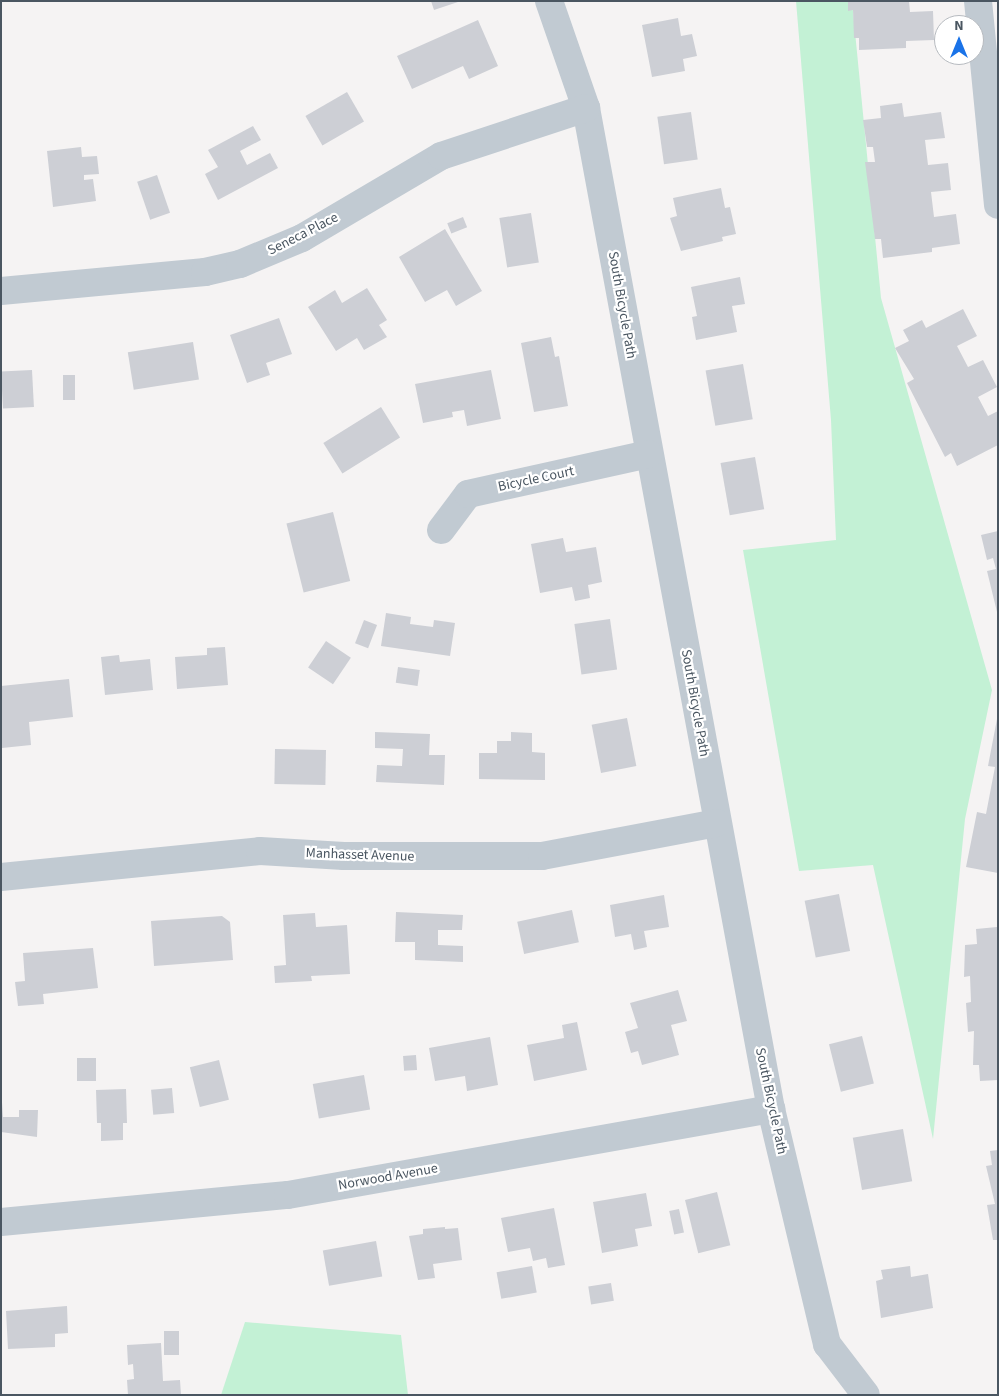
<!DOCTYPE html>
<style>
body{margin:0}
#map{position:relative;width:999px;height:1396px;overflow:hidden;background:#f5f3f3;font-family:"Source Sans 3",sans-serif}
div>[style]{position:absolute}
.green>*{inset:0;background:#c3f1d5}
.building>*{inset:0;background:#cdcfd5;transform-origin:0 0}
.minor>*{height:28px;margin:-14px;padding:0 14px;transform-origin:14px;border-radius:14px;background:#c1cad2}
span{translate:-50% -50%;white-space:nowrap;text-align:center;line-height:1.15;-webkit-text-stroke:4.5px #fff;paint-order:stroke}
.street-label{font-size:14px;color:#4a5661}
.frame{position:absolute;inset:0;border:2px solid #4a5661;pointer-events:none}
.north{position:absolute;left:934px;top:15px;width:50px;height:50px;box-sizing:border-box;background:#fff;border:1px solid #b7bbc0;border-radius:50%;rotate:0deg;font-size:14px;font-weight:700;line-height:20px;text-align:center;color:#4a5661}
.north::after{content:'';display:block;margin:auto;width:18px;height:22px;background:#1a73e8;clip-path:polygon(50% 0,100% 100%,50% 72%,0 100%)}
</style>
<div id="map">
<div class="green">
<div style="clip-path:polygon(796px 1px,852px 1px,881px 298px,992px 690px,965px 819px,933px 1139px,873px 865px,799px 871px,743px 550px,836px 540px,831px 420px)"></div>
<div style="clip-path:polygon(245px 1322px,401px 1335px,408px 1395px,221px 1395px)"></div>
</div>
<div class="building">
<div style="clip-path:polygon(431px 1px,458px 1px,458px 2px,434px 10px)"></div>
<div style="clip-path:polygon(848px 1px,909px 1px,910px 12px,933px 11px,934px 40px,906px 41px,906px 48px,859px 50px,859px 38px,854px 38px,853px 10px,848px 11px)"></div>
<div style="clip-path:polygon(678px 18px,681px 36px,692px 34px,697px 56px,683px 59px,685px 71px,652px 77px,642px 25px)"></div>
<div style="clip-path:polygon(478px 20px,498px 66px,469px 79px,463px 66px,412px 89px,397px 56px)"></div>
<div style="left:347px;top:92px;width:34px;height:48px;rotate:60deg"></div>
<div style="clip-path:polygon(902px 103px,904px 117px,941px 112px,945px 138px,925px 140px,928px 165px,948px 163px,951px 190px,931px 192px,934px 217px,956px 214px,960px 244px,932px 248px,932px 252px,883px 258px,881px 239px,875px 239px,865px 162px,875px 162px,873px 147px,867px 147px,863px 120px,881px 118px,880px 106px)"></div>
<div style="left:691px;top:112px;width:48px;height:34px;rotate:82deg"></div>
<div style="clip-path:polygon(253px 126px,261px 140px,240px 151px,247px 165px,270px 153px,278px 168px,218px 200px,205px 174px,218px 167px,208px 150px)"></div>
<div style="clip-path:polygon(81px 147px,82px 157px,97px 156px,99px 174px,84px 175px,84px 180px,93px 179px,96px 201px,53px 207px,47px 151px)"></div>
<div style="left:157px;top:175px;width:40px;height:21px;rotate:71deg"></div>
<div style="clip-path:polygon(721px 188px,725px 208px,730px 207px,736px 234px,722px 237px,723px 241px,681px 251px,670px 218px,677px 216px,673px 198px)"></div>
<div style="left:531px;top:213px;width:50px;height:32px;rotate:81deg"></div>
<div style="left:463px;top:217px;width:11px;height:17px;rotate:68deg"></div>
<div style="clip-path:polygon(445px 229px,482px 291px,456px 306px,447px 290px,425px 302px,399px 257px)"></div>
<div style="clip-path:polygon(740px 277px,745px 304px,732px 306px,737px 332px,696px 340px,692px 317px,697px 316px,691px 287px)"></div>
<div style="clip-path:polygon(367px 288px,387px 320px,379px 325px,387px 337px,364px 350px,357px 338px,336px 351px,308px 307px,335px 290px,342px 303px)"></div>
<div style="clip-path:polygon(963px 309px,977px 336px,957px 346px,968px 367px,983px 360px,997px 387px,978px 397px,988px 416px,998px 411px,998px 445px,957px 466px,951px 453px,945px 457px,907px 383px,914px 379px,895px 348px,909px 341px,903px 330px,922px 320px,926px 328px)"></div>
<div style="clip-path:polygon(279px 318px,292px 354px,266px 363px,270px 375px,247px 383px,230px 335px)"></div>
<div style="clip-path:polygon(551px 337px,555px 357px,559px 356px,568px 406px,534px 412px,521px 343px)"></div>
<div style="left:193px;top:342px;width:38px;height:66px;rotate:81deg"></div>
<div style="left:743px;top:364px;width:56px;height:38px;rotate:80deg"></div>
<div style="left:32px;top:370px;width:37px;height:31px;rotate:87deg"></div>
<div style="clip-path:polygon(491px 370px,501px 419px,467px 426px,464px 410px,452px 412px,453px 417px,423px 423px,415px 384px)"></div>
<div style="left:63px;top:375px;width:12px;height:25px"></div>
<div style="left:381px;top:407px;width:36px;height:68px;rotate:58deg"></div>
<div style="left:755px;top:457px;width:53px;height:35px;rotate:80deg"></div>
<div style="left:333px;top:512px;width:71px;height:48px;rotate:76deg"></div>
<div style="clip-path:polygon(998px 531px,998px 612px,997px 612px,987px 571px,996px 569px,993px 558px,987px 560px,981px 535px)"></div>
<div style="clip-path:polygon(563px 538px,566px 552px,596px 547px,602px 582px,588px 585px,590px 598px,575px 601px,572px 587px,540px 593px,531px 544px)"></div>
<div style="clip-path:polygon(386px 613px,411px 617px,410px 624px,433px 627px,434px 620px,455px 623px,450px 656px,381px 646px)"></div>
<div style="left:610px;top:619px;width:51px;height:36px;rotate:82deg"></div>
<div style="left:364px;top:620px;width:14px;height:25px;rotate:21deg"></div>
<div style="left:326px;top:641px;width:30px;height:32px;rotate:34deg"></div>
<div style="clip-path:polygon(225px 647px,228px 685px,177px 689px,175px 657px,207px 655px,207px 648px)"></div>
<div style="clip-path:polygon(119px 655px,120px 662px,150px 659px,153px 690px,105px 695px,101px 657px)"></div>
<div style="left:398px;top:667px;width:22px;height:16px;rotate:8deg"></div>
<div style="clip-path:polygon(69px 679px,73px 717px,29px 722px,31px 745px,2px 748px,1px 686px)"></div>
<div style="left:627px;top:718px;width:49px;height:36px;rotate:79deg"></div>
<div style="clip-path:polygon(997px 719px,998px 719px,998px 873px,966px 867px,977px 812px,986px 814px,995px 767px,988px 766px)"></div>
<div style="clip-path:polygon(375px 732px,430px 734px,429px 755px,445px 755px,444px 785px,376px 782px,377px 765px,402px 766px,403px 749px,375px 748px)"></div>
<div style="clip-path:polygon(511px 732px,532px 733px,532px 752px,545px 753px,545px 780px,479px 779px,479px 753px,497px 753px,497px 741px,511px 741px)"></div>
<div style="left:275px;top:749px;width:51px;height:35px;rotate:1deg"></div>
<div style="left:839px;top:894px;width:58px;height:35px;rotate:79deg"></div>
<div style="clip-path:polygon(664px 895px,669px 927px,644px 931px,647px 947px,634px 950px,631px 934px,615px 937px,610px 905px)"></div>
<div style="left:572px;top:910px;width:33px;height:56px;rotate:78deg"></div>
<div style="clip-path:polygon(396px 912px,463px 915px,462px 930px,438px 930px,438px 945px,463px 946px,463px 962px,415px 960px,415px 942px,395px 942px)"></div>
<div style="clip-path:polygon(315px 913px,316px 927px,347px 925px,350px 974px,311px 976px,312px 981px,275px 983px,274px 966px,286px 965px,283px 915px)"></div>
<div style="clip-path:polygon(222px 916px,230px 922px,233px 960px,154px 966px,151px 921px)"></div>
<div style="clip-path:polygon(997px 927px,998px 1080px,980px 1081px,979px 1065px,973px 1065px,974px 1031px,968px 1032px,966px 1003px,971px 1002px,970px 976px,964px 977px,965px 945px,977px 944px,976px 929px)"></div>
<div style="clip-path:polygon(93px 948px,98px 988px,43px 994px,44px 1004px,18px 1006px,15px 982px,25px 981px,23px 953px)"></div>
<div style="clip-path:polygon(678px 990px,687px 1021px,671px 1025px,679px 1055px,642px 1065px,638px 1051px,631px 1053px,625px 1032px,638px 1028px,630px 1003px)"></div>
<div style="clip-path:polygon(577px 1022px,587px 1070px,534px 1081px,527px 1045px,564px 1038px,562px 1025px)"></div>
<div style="left:862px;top:1036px;width:49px;height:34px;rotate:76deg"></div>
<div style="clip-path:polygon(490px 1037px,498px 1085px,467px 1091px,465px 1076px,435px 1081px,429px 1048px)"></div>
<div style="left:416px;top:1055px;width:15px;height:13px;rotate:86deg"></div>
<div style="left:77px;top:1058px;width:19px;height:23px"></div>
<div style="left:219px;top:1060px;width:41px;height:30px;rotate:76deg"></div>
<div style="left:364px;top:1075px;width:35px;height:52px;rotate:80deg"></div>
<div style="clip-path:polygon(1px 1087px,3px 1117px,19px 1117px,19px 1110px,38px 1110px,37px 1137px,1px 1132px)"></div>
<div style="left:172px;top:1088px;width:25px;height:21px;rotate:85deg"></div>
<div style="clip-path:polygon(126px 1089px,127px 1123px,123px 1123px,123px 1140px,101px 1141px,101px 1123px,97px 1123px,96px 1090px)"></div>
<div style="left:903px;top:1129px;width:53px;height:51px;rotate:80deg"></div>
<div style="clip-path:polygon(998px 1150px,998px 1240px,993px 1240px,987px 1205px,995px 1204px,986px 1166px,992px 1165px,990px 1151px)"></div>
<div style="left:717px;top:1192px;width:55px;height:33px;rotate:76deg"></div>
<div style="clip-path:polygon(646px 1193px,652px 1226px,635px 1229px,638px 1246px,602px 1253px,593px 1202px)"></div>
<div style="clip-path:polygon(554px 1208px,565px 1265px,548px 1268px,546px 1258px,533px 1261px,530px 1248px,508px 1252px,501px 1218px)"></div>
<div style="left:679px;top:1209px;width:24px;height:10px;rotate:78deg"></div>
<div style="clip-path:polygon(445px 1227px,445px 1229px,458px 1228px,462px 1260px,433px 1264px,435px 1278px,418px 1280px,409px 1236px,423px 1234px,423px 1229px)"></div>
<div style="left:376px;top:1241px;width:36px;height:54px;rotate:80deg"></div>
<div style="left:532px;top:1266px;width:27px;height:36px;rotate:80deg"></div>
<div style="clip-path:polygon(910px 1266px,911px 1277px,928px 1274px,933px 1308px,881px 1318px,876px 1281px,883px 1279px,881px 1270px)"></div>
<div style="left:611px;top:1283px;width:18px;height:23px;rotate:81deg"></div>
<div style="clip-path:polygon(67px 1306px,68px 1333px,55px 1334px,55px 1347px,8px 1349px,6px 1311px)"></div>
<div style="left:164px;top:1331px;width:15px;height:24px"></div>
<div style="clip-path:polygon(161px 1343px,163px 1381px,180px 1380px,181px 1395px,128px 1395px,127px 1380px,134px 1379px,133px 1364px,128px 1365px,127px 1345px)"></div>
</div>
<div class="minor">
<div style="left:549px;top:1px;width:113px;rotate:70.9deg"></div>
<div style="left:586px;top:108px;width:1018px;rotate:79.53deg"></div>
<div style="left:771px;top:1109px;width:242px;rotate:76.6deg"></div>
<div style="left:827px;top:1344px;width:64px;rotate:52.6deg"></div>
<div style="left:978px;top:1px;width:205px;rotate:84.4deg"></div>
<div style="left:1px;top:291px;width:205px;rotate:-5.3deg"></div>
<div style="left:205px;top:272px;width:36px;rotate:-13deg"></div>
<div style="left:240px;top:264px;width:67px;rotate:-22.8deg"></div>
<div style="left:302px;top:238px;width:161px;rotate:-30.5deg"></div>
<div style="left:441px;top:156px;width:153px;rotate:-18.3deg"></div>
<div style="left:441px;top:530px;width:45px;rotate:-53.1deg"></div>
<div style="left:468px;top:494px;width:185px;rotate:-12.5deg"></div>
<div style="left:1px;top:877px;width:260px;rotate:-5.7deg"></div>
<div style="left:260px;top:851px;width:84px;rotate:3.4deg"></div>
<div style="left:344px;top:856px;width:198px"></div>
<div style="left:542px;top:856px;width:178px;rotate:-10.7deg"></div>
<div style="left:1px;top:1222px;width:288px;rotate:-5.4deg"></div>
<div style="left:288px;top:1195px;width:491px;rotate:-10.1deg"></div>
</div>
<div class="street-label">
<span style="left:303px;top:234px;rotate:-27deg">Seneca Place</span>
<span style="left:622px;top:305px;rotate:80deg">South Bicycle Path</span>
<span style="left:536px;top:479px;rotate:-12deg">Bicycle Court</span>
<span style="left:695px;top:703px;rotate:80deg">South Bicycle Path</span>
<span style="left:360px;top:855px;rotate:2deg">Manhasset Avenue</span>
<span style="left:771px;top:1101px;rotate:78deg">South Bicycle Path</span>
<span style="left:388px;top:1177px;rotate:-10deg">Norwood Avenue</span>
</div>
<div class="frame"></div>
<div class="north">N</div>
</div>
